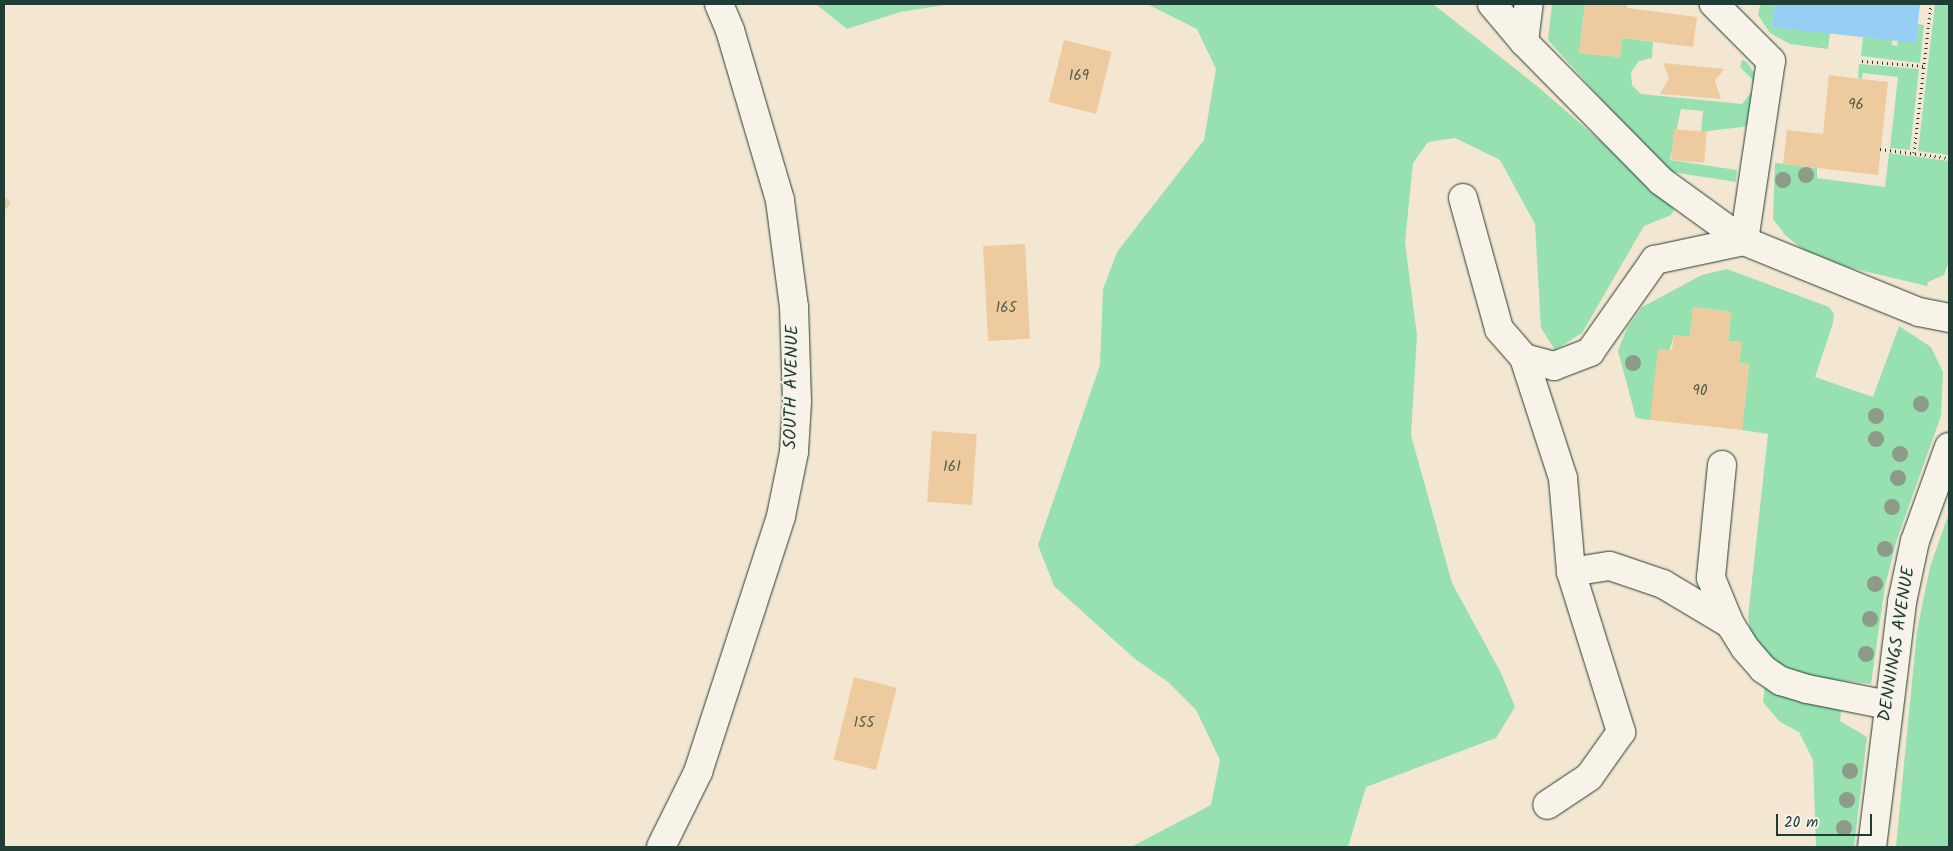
<!DOCTYPE html>
<style>
body{margin:0}
#map{position:relative;width:1953px;height:851px;overflow:hidden;background:#f4e7d2;font-family:Kalam,sans-serif}
div>[style]{position:absolute}
.green>*{inset:0;background:#97e0af}
.water>*{inset:0;background:#95cff5}
.building>*{inset:0;background:#edcb9e;transform-origin:0 0}
.path>*{height:3px;margin-top:-1.5px;transform-origin:0;background:repeating-linear-gradient(90deg,#1f3d34 0 1px,transparent 0 5px)}
.roads{filter:drop-shadow(0 0 1px #1f3d34) drop-shadow(0 0 1px #1f3d34)}
.minor>*{height:28px;margin:-14px;padding:0 14px;transform-origin:14px;border-radius:14px;background:#f7f3e8}
.trees>*{width:16px;height:16px;margin:-8px;border-radius:50%;background:#8c9c89}
span{translate:-50% -50%;white-space:nowrap;text-align:center;line-height:1.15;-webkit-text-stroke:4px #f7f3e8;paint-order:stroke}
.number-label{font-size:15px;color:#52604e}
.number-label span{-webkit-text-stroke-width:0}
.street-label{font-size:18px;color:#1f3d34}
.frame{position:absolute;inset:0;border:5px solid #1f3d34;pointer-events:none}
.scale{position:absolute;left:1776px;top:814px;width:96px;height:22px;box-sizing:border-box;border:2px solid #1f3d34;border-top:0;padding-left:6px;font-size:15px;line-height:18px;white-space:nowrap;color:#1f3d34;-webkit-text-stroke:4px #f7f3e8;paint-order:stroke}
</style>
<div id="map">
<div class="green">
<div style="clip-path:polygon(951px 4px,900px 12px,847px 29px,817px 5px)"></div>
<div style="clip-path:polygon(1147px 4px,1433px 4px,1537px 86px,1671px 202px,1674px 210px,1671px 215px,1644px 226px,1582px 333px,1555px 350px,1541px 328px,1535px 224px,1500px 160px,1455px 138px,1428px 142px,1413px 163px,1405px 242px,1417px 335px,1411px 435px,1452px 583px,1501px 673px,1515px 707px,1496px 738px,1366px 787px,1348px 847px,1131px 847px,1211px 805px,1220px 760px,1196px 710px,1168px 682px,1135px 659px,1054px 586px,1038px 545px,1100px 365px,1103px 289px,1117px 252px,1204px 140px,1216px 69px,1197px 29px)"></div>
<div style="clip-path:polygon(1552px 4px,1585px 4px,1579px 53px,1620px 57px,1622px 38px,1653px 42px,1652px 58px,1639px 61px,1631px 72px,1632px 85px,1641px 94px,1742px 104px,1753px 90px,1752px 79px,1740px 67px,1742px 60px,1747px 62px,1758px 79px,1750px 126px,1701px 132px,1703px 111px,1681px 109px,1670px 160px,1737px 170px,1736px 182px,1666px 171px,1548px 40px)"></div>
<div style="clip-path:polygon(1775px 4px,1772px 27px,1830px 33px,1828px 49px,1790px 44px,1770px 33px,1758px 15px,1760px 5px)"></div>
<div style="clip-path:polygon(1935px 4px,1949px 4px,1949px 155px,1918px 151px)"></div>
<div style="clip-path:polygon(1917px 24px,1924px 25px,1920px 63px,1861px 56px,1863px 37px,1892px 40px,1892px 45px,1897px 46px,1898px 40px,1915px 42px)"></div>
<div style="clip-path:polygon(1859px 64px,1919px 69px,1910px 150px,1890px 148px,1898px 77px,1863px 73px,1862px 79px,1858px 78px)"></div>
<div style="clip-path:polygon(1889px 153px,1949px 161px,1949px 261px,1944px 275px,1928px 282px,1927px 286px,1851px 268px,1804px 250px,1786px 236px,1773px 219px,1775px 163px,1817px 168px,1817px 178px,1885px 187px)"></div>
<div style="clip-path:polygon(1727px 269px,1829px 307px,1834px 314px,1833px 323px,1815px 377px,1873px 397px,1899px 326px,1931px 347px,1943px 372px,1941px 416px,1897px 539px,1885px 586px,1871px 684px,1818px 678px,1775px 663px,1751px 635px,1748px 617px,1768px 434px,1742px 430px,1749px 364px,1739px 363px,1742px 342px,1728px 341px,1731px 312px,1693px 307px,1690px 337px,1674px 335px,1650px 420px,1636px 418px,1618px 351px,1627px 328px,1642px 307px,1702px 275px)"></div>
<div style="clip-path:polygon(1949px 513px,1949px 847px,1896px 847px,1917px 631px,1930px 567px)"></div>
<div style="clip-path:polygon(1765px 684px,1841px 711px,1840px 721px,1867px 737px,1854px 847px,1816px 847px,1813px 760px,1799px 732px,1780px 722px,1763px 702px)"></div>
</div>
<div class="water">
<div style="clip-path:polygon(1775px 4px,1920px 4px,1916px 43px,1772px 27px)"></div>
</div>
<div class="building">
<div style="clip-path:polygon(1585px 4px,1627px 4px,1627px 8px,1697px 17px,1693px 47px,1622px 38px,1620px 57px,1579px 53px)"></div>
<div style="left:1064px;top:40px;width:49px;height:64px;rotate:14deg"></div>
<div style="clip-path:polygon(1663px 63px,1724px 69px,1715px 81px,1721px 99px,1660px 94px,1669px 78px)"></div>
<div style="clip-path:polygon(1829px 75px,1888px 82px,1878px 175px,1783px 164px,1787px 130px,1823px 134px)"></div>
<div style="left:1674px;top:129px;width:33px;height:31px;rotate:5deg"></div>
<div style="clip-path:polygon(4px 196px,11px 203px,4px 211px)"></div>
<div style="left:1025px;top:244px;width:95px;height:42px;rotate:87deg"></div>
<div style="clip-path:polygon(1693px 307px,1731px 312px,1728px 341px,1742px 342px,1739px 363px,1749px 364px,1742px 430px,1650px 420px,1658px 349px,1672px 350px,1674px 335px,1690px 337px)"></div>
<div style="left:932px;top:431px;width:45px;height:71px;rotate:4deg"></div>
<div style="left:854px;top:677px;width:44px;height:85px;rotate:14deg"></div>
</div>
<div class="path">
<div style="left:1862px;top:61px;width:62px;rotate:4.6deg"></div>
<div style="left:1880px;top:149px;width:70px;rotate:7.4deg"></div>
<div style="left:1914px;top:153px;width:150px;rotate:-83.5deg"></div>
</div>
<div class="roads">
<div class="minor">
<div style="left:1492px;top:4px;width:50px;rotate:49.9deg"></div>
<div style="left:1524px;top:42px;width:195px;rotate:45.4deg"></div>
<div style="left:1661px;top:181px;width:102px;rotate:35.9deg"></div>
<div style="left:1744px;top:241px;width:189px;rotate:22.1deg"></div>
<div style="left:1919px;top:312px;width:31px;rotate:11deg"></div>
<div style="left:1524px;top:42px;width:38px;rotate:-83deg"></div>
<div style="left:1463px;top:198px;width:136px;rotate:74.6deg"></div>
<div style="left:1499px;top:329px;width:38px;rotate:49deg"></div>
<div style="left:1524px;top:358px;width:31px;rotate:15deg"></div>
<div style="left:1554px;top:366px;width:39px;rotate:-21deg"></div>
<div style="left:1590px;top:352px;width:113px;rotate:-54.8deg"></div>
<div style="left:1655px;top:260px;width:91px;rotate:-12.1deg"></div>
<div style="left:1744px;top:241px;width:182px;rotate:-81.5deg"></div>
<div style="left:1771px;top:61px;width:81px;rotate:-135deg"></div>
<div style="left:1524px;top:358px;width:126px;rotate:72deg"></div>
<div style="left:1563px;top:478px;width:94px;rotate:85.1deg"></div>
<div style="left:1571px;top:572px;width:168px;rotate:72.6deg"></div>
<div style="left:1621px;top:732px;width:55px;rotate:125.4deg"></div>
<div style="left:1589px;top:777px;width:50px;rotate:146.3deg"></div>
<div style="left:1722px;top:465px;width:114px;rotate:95.6deg"></div>
<div style="left:1711px;top:578px;width:50px;rotate:67.6deg"></div>
<div style="left:1730px;top:624px;width:28px;rotate:58deg"></div>
<div style="left:1745px;top:648px;width:28px;rotate:49deg"></div>
<div style="left:1763px;top:669px;width:22px;rotate:34deg"></div>
<div style="left:1781px;top:681px;width:27px;rotate:17deg"></div>
<div style="left:1807px;top:689px;width:83px;rotate:11.2deg"></div>
<div style="left:1571px;top:572px;width:39px;rotate:-9deg"></div>
<div style="left:1610px;top:566px;width:56px;rotate:18.8deg"></div>
<div style="left:1663px;top:584px;width:78px;rotate:30.8deg"></div>
<div style="left:661px;top:847px;width:84px;rotate:-63.7deg"></div>
<div style="left:698px;top:772px;width:269px;rotate:-72deg"></div>
<div style="left:781px;top:516px;width:65px;rotate:-78.5deg"></div>
<div style="left:794px;top:452px;width:50px;rotate:-86.6deg"></div>
<div style="left:797px;top:402px;width:95px;rotate:-91.8deg"></div>
<div style="left:794px;top:307px;width:108px;rotate:-97.5deg"></div>
<div style="left:780px;top:200px;width:177px;rotate:-106.4deg"></div>
<div style="left:730px;top:30px;width:28px;rotate:-113deg"></div>
<div style="left:1872px;top:847px;width:247px;rotate:-83deg"></div>
<div style="left:1902px;top:602px;width:62px;rotate:-78deg"></div>
<div style="left:1915px;top:541px;width:100px;rotate:-70.1deg"></div>
</div>
</div>
<div class="trees">
<div style="left:1806px;top:175px"></div>
<div style="left:1783px;top:180px"></div>
<div style="left:1633px;top:363px"></div>
<div style="left:1921px;top:404px"></div>
<div style="left:1876px;top:416px"></div>
<div style="left:1876px;top:439px"></div>
<div style="left:1900px;top:454px"></div>
<div style="left:1898px;top:478px"></div>
<div style="left:1892px;top:507px"></div>
<div style="left:1885px;top:549px"></div>
<div style="left:1875px;top:584px"></div>
<div style="left:1870px;top:619px"></div>
<div style="left:1866px;top:654px"></div>
<div style="left:1850px;top:771px"></div>
<div style="left:1847px;top:800px"></div>
<div style="left:1844px;top:828px"></div>
</div>
<div class="number-label">
<span style="left:1079px;top:77px">169</span>
<span style="left:1856px;top:106px">96</span>
<span style="left:1006px;top:309px">165</span>
<span style="left:1700px;top:392px">90</span>
<span style="left:952px;top:468px">161</span>
<span style="left:864px;top:724px">155</span>
</div>
<div class="street-label">
<span style="left:793px;top:387px;rotate:-89deg">SOUTH AVENUE</span>
<span style="left:1898px;top:644px;rotate:-81deg">DENNINGS AVENUE</span>
</div>
<div class="frame"></div>
<div class="scale">20 m</div>
</div>
